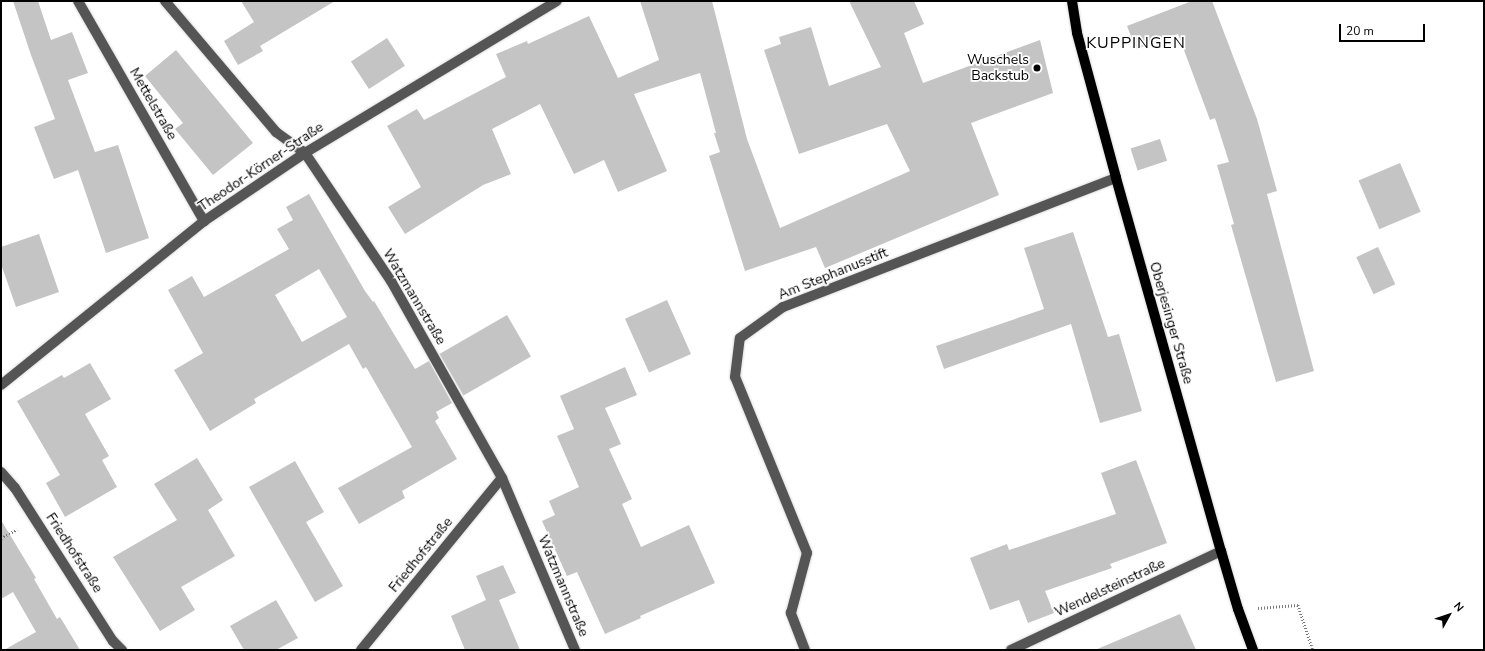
<!DOCTYPE html>
<meta charset="utf-8">
<style>
body{margin:0}
#map{position:relative;width:1485px;height:651px;overflow:hidden;background:#fff;font-family:"Nunito Sans",sans-serif}
div>[style]{position:absolute}
.building>*{inset:0;background:#c4c4c4;transform-origin:0 0}
.path>*{height:2.5px;margin-top:-1.25px;transform-origin:0;background:repeating-linear-gradient(90deg,#777 0 1px,transparent 0 3px)}
.roads{filter:drop-shadow(0 0 1px #dbdbdb) drop-shadow(0 0 1px #dbdbdb)}
.minor>*{height:10px;margin:-5px;padding:0 5px;transform-origin:5px;border-radius:5px;background:#555}
.major>*{height:10px;margin:-5px;padding:0 5px;transform-origin:5px;border-radius:5px;background:#000}
.dots>*{width:11px;height:11px;translate:-50% -50%;box-sizing:border-box;border:2px solid #fff;border-radius:50%}
span{translate:-50% -50%;white-space:nowrap;text-align:center;line-height:1.15;-webkit-text-stroke:3.5px #fff;paint-order:stroke}
.poi-label{font-size:14px;color:#000}
.right{translate:-100% -50%;text-align:right}
.street-label{font-size:14px;color:#000}
.quarter-label{font-size:16px;color:#000;letter-spacing:1px}
.frame{position:absolute;inset:0;border:2px solid #000;pointer-events:none}
.north{position:absolute;left:1429px;top:595px;width:40px;height:40px;-webkit-text-stroke:3px #fff;paint-order:stroke;rotate:50deg;font-size:11px;font-weight:700;line-height:16px;text-align:center;color:#000}
.north::after{content:'';display:block;margin:auto;width:14px;height:18px;background:#000;clip-path:polygon(50% 0,100% 100%,50% 72%,0 100%)}
.scale{position:absolute;left:1339px;top:24px;width:86px;height:18px;box-sizing:border-box;border:2px solid #000;border-top:0;padding-left:5px;font-size:12px;line-height:14px;white-space:nowrap;color:#000;-webkit-text-stroke:3px #fff;paint-order:stroke}
</style>
<div id="map">
<div class="building">
<div style="clip-path:polygon(13px 1px,38px 1px,51px 40px,72px 32px,88px 73px,68px 80px,95px 152px,118px 145px,149px 238px,106px 253px,78px 170px,54px 179px,34px 127px,55px 119px,31px 55px)"></div>
<div style="clip-path:polygon(241px 1px,335px 1px,260px 46px,263px 51px,238px 65px,224px 41px,254px 22px)"></div>
<div style="clip-path:polygon(640px 1px,712px 1px,747px 139px,780px 228px,910px 171px,887px 124px,799px 154px,764px 50px,781px 44px,779px 37px,811px 27px,829px 86px,881px 67px,849px 1px,914px 1px,924px 24px,904px 33px,923px 83px,1040px 40px,1053px 93px,971px 123px,999px 195px,825px 268px,816px 247px,745px 271px,709px 156px,720px 152px,714px 133px,716px 133px,700px 73px,634px 94px,667px 171px,618px 192px,604px 160px,574px 174px,540px 104px,492px 129px,511px 174px,483px 185px,405px 234px,388px 207px,421px 187px,387px 126px,417px 109px,424px 120px,506px 77px,496px 54px,527px 41px,528px 44px,589px 16px,618px 78px,659px 60px)"></div>
<div style="clip-path:polygon(1192px 1px,1212px 1px,1257px 119px,1277px 191px,1267px 194px,1314px 371px,1276px 382px,1231px 225px,1234px 224px,1217px 165px,1229px 162px,1215px 118px,1210px 120px,1178px 34px,1136px 49px,1127px 26px)"></div>
<div style="left:387px;top:38px;width:33px;height:43px;rotate:57deg"></div>
<div style="clip-path:polygon(176px 50px,253px 143px,213px 175px,175px 129px,183px 123px,145px 76px)"></div>
<div style="left:1160px;top:139px;width:23px;height:31px;rotate:72deg"></div>
<div style="left:1400px;top:163px;width:53px;height:45px;rotate:67deg"></div>
<div style="clip-path:polygon(evenodd,309px 194px,365px 291px,373px 302px,374px 301px,415px 369px,429px 361px,452px 403px,436px 412px,439px 418px,435px 421px,457px 459px,402px 491px,405px 498px,359px 524px,338px 488px,412px 447px,366px 367px,363px 369px,349px 344px,254px 399px,256px 403px,210px 431px,174px 370px,203px 353px,168px 290px,192px 276px,204px 297px,289px 249px,277px 229px,293px 220px,286px 207px,309px 194px,319px 269px,347px 317px,302px 342px,275px 295px,319px 269px)"></div>
<div style="clip-path:polygon(1073px 232px,1108px 337px,1119px 334px,1142px 411px,1100px 423px,1071px 324px,944px 369px,936px 346px,1044px 309px,1024px 248px)"></div>
<div style="clip-path:polygon(39px 234px,59px 292px,16px 307px,1px 264px,1px 247px)"></div>
<div style="left:1378px;top:247px;width:41px;height:24px;rotate:65deg"></div>
<div style="left:667px;top:300px;width:59px;height:46px;rotate:66deg"></div>
<div style="left:507px;top:315px;width:48px;height:78px;rotate:60deg"></div>
<div style="clip-path:polygon(90px 363px,111px 399px,85px 414px,109px 456px,102px 460px,117px 487px,65px 517px,46px 483px,60px 475px,17px 401px,62px 375px,64px 378px)"></div>
<div style="clip-path:polygon(625px 367px,637px 395px,605px 408px,621px 444px,609px 449px,632px 499px,622px 504px,641px 547px,689px 525px,715px 583px,640px 616px,641px 618px,605px 634px,577px 572px,567px 576px,542px 521px,555px 515px,549px 501px,579px 487px,557px 436px,574px 429px,560px 396px)"></div>
<div style="clip-path:polygon(197px 458px,223px 500px,208px 510px,235px 556px,181px 587px,195px 610px,160px 631px,113px 557px,177px 520px,154px 484px)"></div>
<div style="clip-path:polygon(1136px 460px,1167px 543px,1110px 564px,1112px 568px,1045px 591px,1054px 613px,1028px 623px,1019px 600px,990px 610px,970px 558px,1007px 544px,1009px 550px,1116px 514px,1101px 473px)"></div>
<div style="clip-path:polygon(295px 461px,324px 512px,306px 522px,343px 586px,315px 602px,249px 487px)"></div>
<div style="clip-path:polygon(1px 520px,36px 578px,34px 579px,57px 619px,60px 617px,80px 650px,4px 650px,36px 632px,13px 592px,1px 599px)"></div>
<div style="clip-path:polygon(503px 565px,516px 593px,499px 600px,520px 650px,465px 650px,451px 616px,486px 600px,476px 576px)"></div>
<div style="clip-path:polygon(276px 600px,298px 638px,276px 650px,244px 650px,230px 626px)"></div>
<div style="clip-path:polygon(1180px 614px,1196px 650px,1095px 650px)"></div>
</div>
<div class="path">
<div style="left:1px;top:538px;width:18px;rotate:-29deg"></div>
<div style="left:1258px;top:608px;width:40px;rotate:-4.3deg"></div>
<div style="left:1298px;top:605px;width:47px;rotate:71.6deg"></div>
</div>
<div class="roads">
<div class="minor">
<div style="left:78px;top:1px;width:254px;rotate:60.2deg"></div>
<div style="left:165px;top:1px;width:172px;rotate:49.7deg"></div>
<div style="left:276px;top:132px;width:36px;rotate:36deg"></div>
<div style="left:305px;top:153px;width:154px;rotate:56.1deg"></div>
<div style="left:391px;top:281px;width:226px;rotate:60.6deg"></div>
<div style="left:502px;top:478px;width:187px;rotate:67deg"></div>
<div style="left:1px;top:385px;width:261px;rotate:-38.9deg"></div>
<div style="left:204px;top:221px;width:122px;rotate:-34deg"></div>
<div style="left:305px;top:153px;width:294px;rotate:-31.1deg"></div>
<div style="left:1px;top:472px;width:21px;rotate:49deg"></div>
<div style="left:15px;top:488px;width:182px;rotate:57.4deg"></div>
<div style="left:113px;top:641px;width:13px;rotate:45deg"></div>
<div style="left:361px;top:650px;width:222px;rotate:-50.7deg"></div>
<div style="left:805px;top:650px;width:40px;rotate:-111deg"></div>
<div style="left:791px;top:613px;width:62px;rotate:-75.1deg"></div>
<div style="left:807px;top:553px;width:190px;rotate:-112.2deg"></div>
<div style="left:735px;top:377px;width:39px;rotate:-83deg"></div>
<div style="left:740px;top:338px;width:53px;rotate:-35.8deg"></div>
<div style="left:783px;top:307px;width:357px;rotate:-21.2deg"></div>
<div style="left:1011px;top:650px;width:232px;rotate:-25.2deg"></div>
</div>
<div class="major">
<div style="left:1072px;top:1px;width:32px;rotate:81deg"></div>
<div style="left:1077px;top:33px;width:150px;rotate:74.9deg"></div>
<div style="left:1116px;top:178px;width:387px;rotate:74.3deg"></div>
<div style="left:1221px;top:551px;width:60px;rotate:73.7deg"></div>
<div style="left:1238px;top:609px;width:44px;rotate:69.9deg"></div>
</div>
</div>
<div class="dots">
<div style="left:1037px;top:68px;background:#000"></div>
</div>
<div class="poi-label">
<span class="right" style="left:1029px;top:68px">Wuschels<br>Backstub</span>
</div>
<div class="street-label">
<span style="left:153px;top:104px;rotate:60deg">Mettelstraße</span>
<span style="left:261px;top:167px;rotate:-34deg">Theodor-Körner-Straße</span>
<span style="left:833px;top:274px;rotate:-22deg">Am Stephanusstift</span>
<span style="left:414px;top:297px;rotate:59deg">Watzmannstraße</span>
<span style="left:1171px;top:323px;rotate:74deg">Oberjesinger Straße</span>
<span style="left:74px;top:553px;rotate:57deg">Friedhofstraße</span>
<span style="left:421px;top:555px;rotate:-51deg">Friedhofstraße</span>
<span style="left:563px;top:586px;rotate:67deg">Watzmannstraße</span>
<span style="left:1110px;top:588px;rotate:-25deg">Wendelsteinstraße</span>
</div>
<div class="quarter-label">
<span style="left:1136px;top:43px">KUPPINGEN</span>
</div>
<div class="frame"></div>
<div class="north">N</div>
<div class="scale">20 m</div>
</div>
